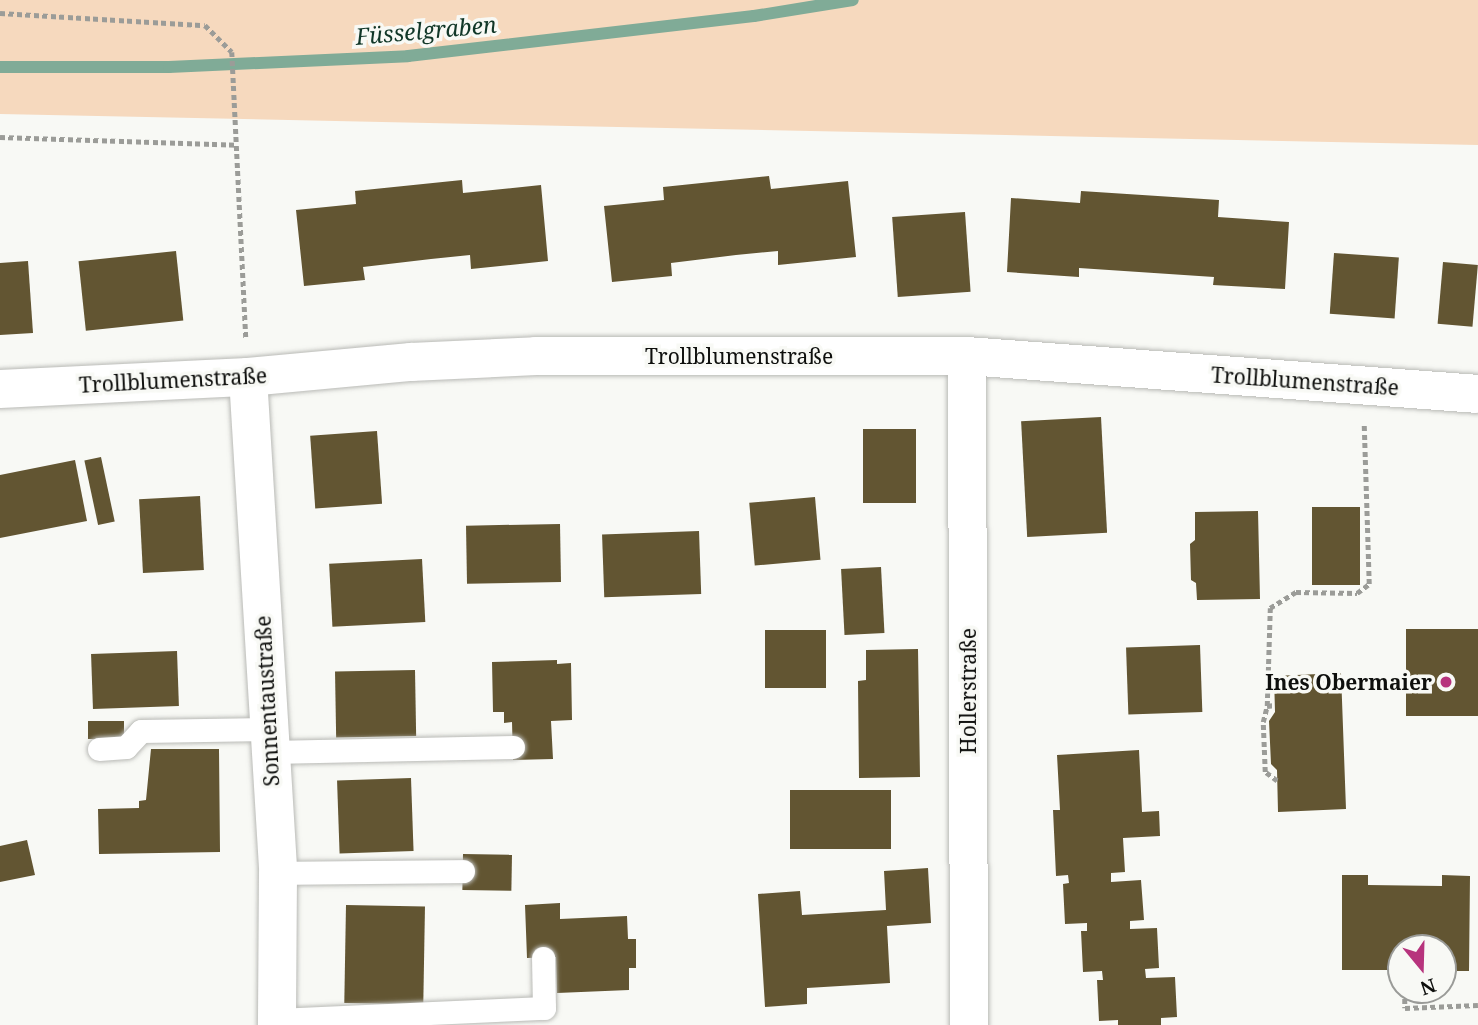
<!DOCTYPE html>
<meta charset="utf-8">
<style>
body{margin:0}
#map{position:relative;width:1478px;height:1025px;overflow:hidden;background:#f8f9f5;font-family:"Noto Serif",serif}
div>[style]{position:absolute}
.green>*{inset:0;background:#f6d9be}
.stream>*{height:12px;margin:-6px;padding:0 6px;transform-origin:6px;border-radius:6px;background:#80ab97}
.building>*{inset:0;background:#625532;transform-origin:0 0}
.path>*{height:4.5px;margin-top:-2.25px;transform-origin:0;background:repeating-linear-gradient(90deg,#9b9c98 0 5px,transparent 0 8.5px)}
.roads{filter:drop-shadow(0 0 2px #b9bab6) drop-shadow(0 0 2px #b9bab6)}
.lane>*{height:23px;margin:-11.5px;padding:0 11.5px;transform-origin:11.5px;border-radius:11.5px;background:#fff}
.street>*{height:38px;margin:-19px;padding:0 19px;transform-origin:19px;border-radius:19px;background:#fff}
.dots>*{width:19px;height:19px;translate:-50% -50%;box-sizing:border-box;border:4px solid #f8f9f5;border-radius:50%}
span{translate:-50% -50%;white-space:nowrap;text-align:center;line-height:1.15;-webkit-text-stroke:7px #f8f9f5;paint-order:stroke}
.street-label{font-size:21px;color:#0e0f0d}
.poi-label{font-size:21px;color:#0e0f0d;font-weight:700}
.right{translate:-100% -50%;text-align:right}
.water-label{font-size:23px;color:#113728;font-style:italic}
.north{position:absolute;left:1387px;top:934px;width:70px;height:70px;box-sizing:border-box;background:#f8f9f5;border:2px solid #9a9b98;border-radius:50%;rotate:161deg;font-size:19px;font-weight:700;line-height:28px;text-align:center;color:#0e0f0d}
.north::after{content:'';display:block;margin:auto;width:24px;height:32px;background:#b7347d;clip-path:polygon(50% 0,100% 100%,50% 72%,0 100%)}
</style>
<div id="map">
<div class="green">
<div style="clip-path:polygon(0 0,1478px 0,1478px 145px,0 114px)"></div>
</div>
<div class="stream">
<div style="left:0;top:67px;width:169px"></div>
<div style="left:169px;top:67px;width:239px;rotate:-2.6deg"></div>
<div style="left:408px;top:56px;width:348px;rotate:-6.6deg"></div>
<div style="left:754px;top:16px;width:100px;rotate:-9.2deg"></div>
</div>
<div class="building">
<div style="clip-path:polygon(769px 176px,771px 189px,848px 181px,856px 257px,778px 265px,778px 251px,736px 255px,671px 263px,672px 276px,612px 282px,604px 206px,664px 200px,663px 187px)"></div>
<div style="clip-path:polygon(462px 180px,463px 193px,541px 185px,548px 261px,471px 269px,470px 255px,431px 259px,363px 267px,365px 280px,304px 286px,296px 210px,356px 204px,355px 191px)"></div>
<div style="clip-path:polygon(1081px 191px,1219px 200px,1218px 217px,1289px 222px,1285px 289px,1213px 285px,1214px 277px,1079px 268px,1079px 277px,1007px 272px,1011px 198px,1080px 203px)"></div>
<div style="left:965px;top:212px;width:80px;height:73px;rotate:86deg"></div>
<div style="left:176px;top:251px;width:70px;height:98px;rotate:84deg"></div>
<div style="left:1334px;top:253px;width:65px;height:61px;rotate:4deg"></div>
<div style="clip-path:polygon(28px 261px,33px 333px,0 335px,0 263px)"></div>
<div style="left:1443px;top:262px;width:35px;height:62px;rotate:5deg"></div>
<div style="left:1101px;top:417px;width:116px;height:80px;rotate:87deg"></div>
<div style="left:863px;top:429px;width:53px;height:74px"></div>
<div style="left:377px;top:431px;width:73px;height:67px;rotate:86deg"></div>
<div style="left:101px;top:457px;width:66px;height:17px;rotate:78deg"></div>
<div style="clip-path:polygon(75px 460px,87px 521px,0 538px,0 475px)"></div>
<div style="left:200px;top:496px;width:74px;height:61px;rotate:87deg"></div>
<div style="left:815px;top:497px;width:63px;height:66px;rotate:85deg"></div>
<div style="left:1312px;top:507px;width:48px;height:78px"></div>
<div style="clip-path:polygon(1258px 511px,1260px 599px,1197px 600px,1196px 583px,1191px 580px,1190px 544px,1195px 540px,1195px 512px)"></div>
<div style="left:560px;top:524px;width:58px;height:94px;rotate:89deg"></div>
<div style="left:699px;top:531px;width:63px;height:97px;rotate:88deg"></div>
<div style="left:422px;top:559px;width:63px;height:93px;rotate:87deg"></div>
<div style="left:881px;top:567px;width:66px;height:40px;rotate:87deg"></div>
<div style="left:1478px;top:629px;width:87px;height:72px;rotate:90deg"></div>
<div style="left:826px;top:630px;width:58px;height:61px;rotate:90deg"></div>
<div style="left:1200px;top:645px;width:67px;height:74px;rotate:88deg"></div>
<div style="clip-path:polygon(918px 649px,920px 777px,859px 778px,858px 681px,866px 680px,866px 650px)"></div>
<div style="left:177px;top:651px;width:55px;height:86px;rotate:88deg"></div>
<div style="clip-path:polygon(557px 660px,557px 664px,571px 663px,572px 720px,551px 721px,553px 759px,513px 760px,512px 722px,504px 723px,504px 712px,493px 712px,492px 662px)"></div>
<div style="left:415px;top:670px;width:66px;height:80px;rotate:89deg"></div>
<div style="clip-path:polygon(1341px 673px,1346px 809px,1278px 812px,1277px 770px,1271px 764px,1269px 721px,1275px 712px,1274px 676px)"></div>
<div style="left:88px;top:721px;width:36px;height:18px"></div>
<div style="clip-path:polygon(151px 749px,219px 749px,220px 852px,99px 854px,98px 809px,139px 808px,139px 801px,146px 800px)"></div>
<div style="clip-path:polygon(1139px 750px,1142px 812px,1159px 811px,1160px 836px,1123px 838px,1125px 872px,1111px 873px,1111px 882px,1141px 880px,1144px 920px,1130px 921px,1130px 929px,1157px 928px,1159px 968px,1145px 969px,1146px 978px,1175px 977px,1177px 1017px,1161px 1018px,1161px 1025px,1118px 1025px,1118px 1020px,1099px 1021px,1097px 980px,1103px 980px,1102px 971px,1083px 972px,1081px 931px,1087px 931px,1087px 923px,1065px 924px,1063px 884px,1069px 883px,1068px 875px,1056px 876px,1053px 810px,1060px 810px,1057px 755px)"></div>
<div style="left:411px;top:778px;width:73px;height:74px;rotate:88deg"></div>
<div style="left:790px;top:790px;width:101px;height:59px"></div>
<div style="clip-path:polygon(27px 840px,35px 875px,0 882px,0 846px)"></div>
<div style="left:463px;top:854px;width:49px;height:36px;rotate:1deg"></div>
<div style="clip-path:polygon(928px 868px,931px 923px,887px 926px,890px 983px,807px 988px,807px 1004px,765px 1007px,758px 894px,800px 891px,802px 915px,886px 910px,884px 871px)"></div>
<div style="clip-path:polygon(1342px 875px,1368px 875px,1368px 885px,1442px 886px,1442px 875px,1470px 876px,1469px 971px,1443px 971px,1443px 948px,1401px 948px,1401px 970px,1342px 970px)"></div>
<div style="clip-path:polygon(560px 903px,560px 919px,627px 916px,628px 939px,636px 939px,636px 968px,629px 968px,629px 990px,557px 993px,556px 957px,527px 958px,525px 905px)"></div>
<div style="left:346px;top:905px;width:79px;height:98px;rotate:1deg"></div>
</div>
<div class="path">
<div style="left:0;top:13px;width:205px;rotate:3.4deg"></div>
<div style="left:205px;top:25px;width:38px;rotate:45deg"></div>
<div style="left:232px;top:52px;width:287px;rotate:87.2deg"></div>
<div style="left:0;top:137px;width:237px;rotate:1.9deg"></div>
<div style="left:1267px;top:706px;width:8px;rotate:-7deg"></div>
<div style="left:1277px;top:781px;width:15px;rotate:-143deg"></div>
<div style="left:1265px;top:772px;width:50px;rotate:-92.3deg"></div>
<div style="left:1263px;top:722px;width:16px;rotate:-76deg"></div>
<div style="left:1267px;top:706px;width:98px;rotate:-88.2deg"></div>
<div style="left:1270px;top:608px;width:31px;rotate:-32deg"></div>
<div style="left:1296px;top:592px;width:61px;rotate:0.9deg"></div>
<div style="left:1357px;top:593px;width:15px;rotate:-37deg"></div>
<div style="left:1369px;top:584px;width:160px;rotate:-91.8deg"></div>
<div style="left:1405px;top:990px;width:18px;rotate:90deg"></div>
<div style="left:1405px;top:1008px;width:73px;rotate:-2.4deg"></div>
</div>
<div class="roads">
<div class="lane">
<div style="left:99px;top:749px;width:27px;rotate:-4deg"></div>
<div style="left:126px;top:747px;width:22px;rotate:-47deg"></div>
<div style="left:141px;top:731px;width:127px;rotate:-0.9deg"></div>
<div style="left:270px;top:752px;width:243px;rotate:-1.2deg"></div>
<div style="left:278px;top:873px;width:185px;rotate:-0.6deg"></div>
<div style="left:277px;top:1020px;width:267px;rotate:-2.6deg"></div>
<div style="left:544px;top:1008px;width:50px;rotate:-91.1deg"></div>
</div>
<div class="street">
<div style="left:967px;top:356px;width:669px;rotate:89.83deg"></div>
<div style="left:248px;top:377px;width:497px;rotate:86.5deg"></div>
<div style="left:278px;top:873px;width:152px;rotate:90.4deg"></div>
<div style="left:0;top:389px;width:248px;rotate:-2.8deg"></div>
<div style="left:248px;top:377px;width:164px;rotate:-5.3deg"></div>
<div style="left:411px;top:362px;width:125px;rotate:-2.7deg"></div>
<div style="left:536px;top:356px;width:431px"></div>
<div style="left:967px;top:356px;width:512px;rotate:4.25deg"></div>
</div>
</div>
<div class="dots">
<div style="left:1446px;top:682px;background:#b7347d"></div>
</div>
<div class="street-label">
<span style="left:739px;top:356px">Trollblumenstraße</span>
<span style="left:173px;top:380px;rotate:-3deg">Trollblumenstraße</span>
<span style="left:1305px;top:381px;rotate:4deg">Trollblumenstraße</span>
<span style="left:968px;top:691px;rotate:-90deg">Hollerstraße</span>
<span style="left:267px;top:701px;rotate:-93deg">Sonnentaustraße</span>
</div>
<div class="poi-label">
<span class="right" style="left:1432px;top:682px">Ines Obermaier</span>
</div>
<div class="water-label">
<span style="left:426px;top:30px;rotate:-5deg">Füsselgraben</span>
</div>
<div class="north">N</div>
</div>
